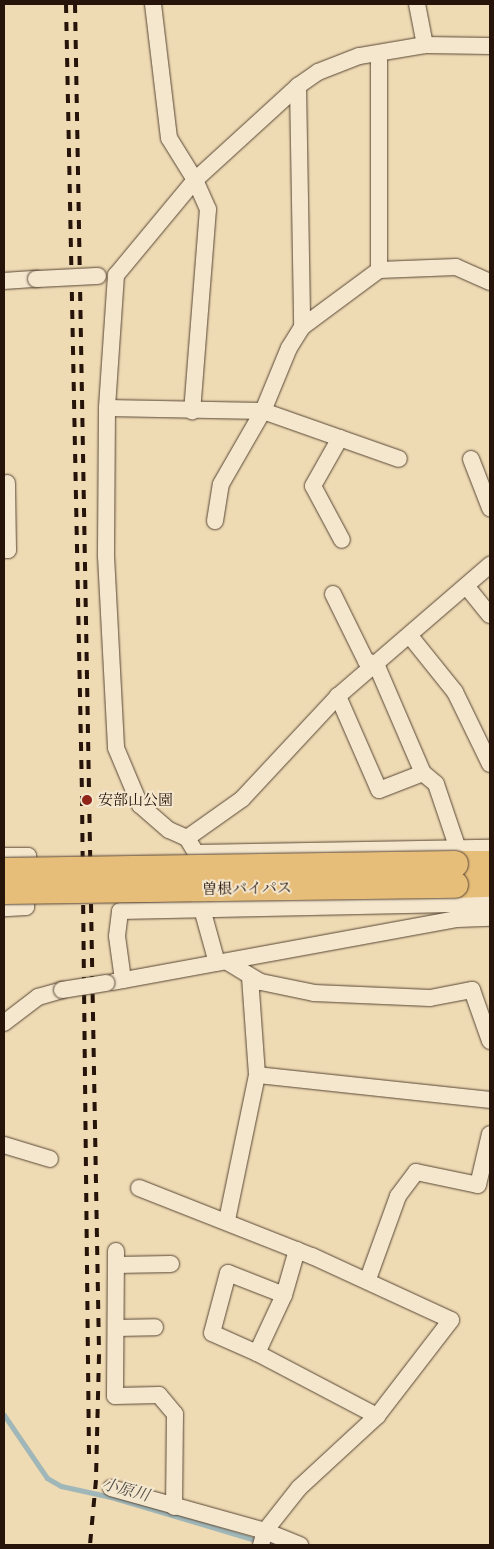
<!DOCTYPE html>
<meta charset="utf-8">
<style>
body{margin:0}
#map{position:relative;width:494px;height:1549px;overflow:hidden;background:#eedab3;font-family:"Libre Caslon Text","Noto Serif JP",serif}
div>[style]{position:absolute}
.stream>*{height:5px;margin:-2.5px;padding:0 2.5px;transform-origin:2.5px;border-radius:2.5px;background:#a0b7b9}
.roads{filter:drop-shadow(0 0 1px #584635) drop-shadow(0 0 1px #584635)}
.minor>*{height:16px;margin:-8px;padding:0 8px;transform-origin:8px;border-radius:8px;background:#f4e7ce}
.trunk>*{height:26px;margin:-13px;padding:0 13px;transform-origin:13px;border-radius:13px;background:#e7bd7a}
.rail>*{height:4px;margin-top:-2px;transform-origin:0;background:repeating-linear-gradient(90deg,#26140b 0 9px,transparent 0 18px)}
.bridges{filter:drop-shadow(0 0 1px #584635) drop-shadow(0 0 1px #584635)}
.minor-bridge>*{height:16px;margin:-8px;padding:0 8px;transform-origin:8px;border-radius:8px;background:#f4e7ce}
.trunk-bridge>*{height:26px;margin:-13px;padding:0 13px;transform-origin:13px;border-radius:13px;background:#e7bd7a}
.dots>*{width:14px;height:14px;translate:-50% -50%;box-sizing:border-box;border:2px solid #f4e7ce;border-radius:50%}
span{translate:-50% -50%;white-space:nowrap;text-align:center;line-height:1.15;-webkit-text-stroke:4px #f4e7ce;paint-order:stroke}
.poi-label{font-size:15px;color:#26140b}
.left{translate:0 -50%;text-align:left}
.street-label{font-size:15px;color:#26140b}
.water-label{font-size:16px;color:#514d48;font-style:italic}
.frame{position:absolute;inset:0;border:5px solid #26140b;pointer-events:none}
</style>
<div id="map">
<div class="stream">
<div style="left:4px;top:1415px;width:76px;rotate:55.7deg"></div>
<div style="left:47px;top:1478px;width:16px;rotate:30deg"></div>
<div style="left:61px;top:1486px;width:51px;rotate:12.4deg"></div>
<div style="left:111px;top:1497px;width:168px;rotate:16.6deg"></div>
</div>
<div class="roads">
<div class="minor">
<div style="left:153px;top:4px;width:135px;rotate:83.2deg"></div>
<div style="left:169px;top:138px;width:49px;rotate:58.2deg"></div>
<div style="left:195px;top:180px;width:32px;rotate:66deg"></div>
<div style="left:208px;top:209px;width:203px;rotate:94.5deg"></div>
<div style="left:417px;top:4px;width:42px;rotate:79deg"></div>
<div style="left:490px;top:46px;width:65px;rotate:-179.1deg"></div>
<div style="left:425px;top:45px;width:67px;rotate:170.5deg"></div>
<div style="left:359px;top:56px;width:44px;rotate:158.7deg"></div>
<div style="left:318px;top:72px;width:24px;rotate:145deg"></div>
<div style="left:298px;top:86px;width:139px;rotate:137.6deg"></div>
<div style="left:195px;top:180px;width:124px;rotate:129.7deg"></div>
<div style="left:116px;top:275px;width:133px;rotate:93.9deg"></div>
<div style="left:107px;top:408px;width:148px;rotate:90.4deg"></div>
<div style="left:106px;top:556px;width:192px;rotate:87deg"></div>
<div style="left:116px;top:748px;width:62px;rotate:67.2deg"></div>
<div style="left:140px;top:805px;width:38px;rotate:41deg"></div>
<div style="left:169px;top:830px;width:20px;rotate:24deg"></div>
<div style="left:187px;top:838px;width:17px;rotate:59deg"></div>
<div style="left:196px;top:853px;width:294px;rotate:-1deg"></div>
<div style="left:379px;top:53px;width:217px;rotate:90deg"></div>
<div style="left:298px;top:86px;width:241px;rotate:89deg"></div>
<div style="left:4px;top:281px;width:32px;rotate:-4deg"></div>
<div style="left:107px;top:408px;width:156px;rotate:1.1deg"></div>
<div style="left:263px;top:411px;width:68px;rotate:-67.6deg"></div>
<div style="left:289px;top:348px;width:25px;rotate:-58deg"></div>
<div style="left:302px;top:327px;width:96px;rotate:-36.5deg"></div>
<div style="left:379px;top:270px;width:77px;rotate:-2.2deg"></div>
<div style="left:456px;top:267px;width:37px;rotate:24deg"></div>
<div style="left:340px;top:438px;width:55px;rotate:119.4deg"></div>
<div style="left:313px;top:486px;width:61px;rotate:61.8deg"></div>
<div style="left:471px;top:459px;width:53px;rotate:68.8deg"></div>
<div style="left:215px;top:521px;width:37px;rotate:-81deg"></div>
<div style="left:221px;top:484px;width:84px;rotate:-60.1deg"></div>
<div style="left:263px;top:411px;width:144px;rotate:19.4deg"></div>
<div style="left:4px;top:550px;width:4px"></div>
<div style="left:8px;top:550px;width:67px;rotate:-90.9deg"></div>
<div style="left:467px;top:587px;width:36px;rotate:51deg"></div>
<div style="left:333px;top:594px;width:75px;rotate:63.8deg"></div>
<div style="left:366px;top:661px;width:10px;rotate:17deg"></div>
<div style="left:376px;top:664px;width:119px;rotate:66.7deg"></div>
<div style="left:423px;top:773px;width:47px;rotate:158.9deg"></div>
<div style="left:379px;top:790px;width:103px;rotate:-113.6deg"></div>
<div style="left:410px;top:636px;width:72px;rotate:51.2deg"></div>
<div style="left:455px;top:692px;width:80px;rotate:64.1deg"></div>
<div style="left:423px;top:773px;width:17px;rotate:40deg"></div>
<div style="left:436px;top:784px;width:65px;rotate:71.3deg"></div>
<div style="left:187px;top:838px;width:67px;rotate:-35.3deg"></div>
<div style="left:242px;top:799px;width:141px;rotate:-47deg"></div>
<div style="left:338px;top:696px;width:201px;rotate:-40.8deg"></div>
<div style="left:4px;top:856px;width:24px"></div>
<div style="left:28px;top:856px;width:51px;rotate:92.2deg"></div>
<div style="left:26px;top:907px;width:22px;rotate:177deg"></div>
<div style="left:199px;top:898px;width:67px;rotate:74.5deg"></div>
<div style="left:229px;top:963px;width:37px;rotate:31deg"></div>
<div style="left:261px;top:982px;width:54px;rotate:11.7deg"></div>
<div style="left:314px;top:993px;width:116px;rotate:2.5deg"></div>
<div style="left:430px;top:998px;width:43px;rotate:-10.8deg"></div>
<div style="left:472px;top:990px;width:54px;rotate:70.6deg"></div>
<div style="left:250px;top:977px;width:98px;rotate:85.9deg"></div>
<div style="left:123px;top:980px;width:44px;rotate:-97.8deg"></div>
<div style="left:117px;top:936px;width:25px;rotate:-83deg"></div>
<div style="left:120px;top:911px;width:370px;rotate:-1.2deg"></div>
<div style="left:113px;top:982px;width:350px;rotate:-10.4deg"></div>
<div style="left:457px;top:919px;width:33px;rotate:-2deg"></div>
<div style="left:4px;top:1023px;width:43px;rotate:-37.4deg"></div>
<div style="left:38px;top:997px;width:25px;rotate:-16deg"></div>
<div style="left:4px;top:1145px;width:48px;rotate:16.9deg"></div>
<div style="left:139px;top:1188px;width:186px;rotate:21.5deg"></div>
<div style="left:312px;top:1256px;width:153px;rotate:24.7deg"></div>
<div style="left:451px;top:1320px;width:121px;rotate:127.6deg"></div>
<div style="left:377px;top:1416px;width:106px;rotate:137.3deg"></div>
<div style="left:299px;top:1488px;width:55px;rotate:128.3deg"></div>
<div style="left:265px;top:1531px;width:15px;rotate:106deg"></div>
<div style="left:227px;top:1220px;width:148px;rotate:-78.3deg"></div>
<div style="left:257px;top:1075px;width:234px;rotate:6.1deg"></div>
<div style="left:297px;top:1250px;width:47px;rotate:106.1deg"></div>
<div style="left:284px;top:1295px;width:64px;rotate:115deg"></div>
<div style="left:257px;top:1353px;width:136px;rotate:27.7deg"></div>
<div style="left:116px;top:1251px;width:145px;rotate:90.4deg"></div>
<div style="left:115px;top:1396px;width:44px;rotate:-1.3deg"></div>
<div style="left:159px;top:1395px;width:25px;rotate:50deg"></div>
<div style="left:175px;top:1414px;width:93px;rotate:90.6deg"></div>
<div style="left:116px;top:1265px;width:55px;rotate:-1deg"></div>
<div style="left:368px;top:1279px;width:88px;rotate:-70.1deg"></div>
<div style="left:398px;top:1196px;width:30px;rotate:-53deg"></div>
<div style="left:416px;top:1172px;width:63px;rotate:11.8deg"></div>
<div style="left:478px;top:1185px;width:52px;rotate:-76.8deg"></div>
<div style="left:116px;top:1328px;width:39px;rotate:-1deg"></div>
<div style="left:257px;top:1353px;width:49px;rotate:-156deg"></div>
<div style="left:212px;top:1333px;width:62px;rotate:-75.1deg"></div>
<div style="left:228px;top:1273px;width:60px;rotate:21.4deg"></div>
<div style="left:111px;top:1488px;width:160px;rotate:15.6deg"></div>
<div style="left:265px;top:1531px;width:38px;rotate:22deg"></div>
</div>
<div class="trunk">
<div style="left:455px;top:864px;width:35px"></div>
<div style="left:455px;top:885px;width:35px;rotate:-2deg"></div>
</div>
</div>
<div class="rail">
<div style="left:66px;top:4px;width:793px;rotate:88.84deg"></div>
<div style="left:82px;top:797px;width:658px;rotate:89.39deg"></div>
<div style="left:75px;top:4px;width:1351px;rotate:88.98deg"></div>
<div style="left:99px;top:1355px;width:125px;rotate:91.4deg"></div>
<div style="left:96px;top:1480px;width:65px;rotate:95.3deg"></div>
</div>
<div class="bridges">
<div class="minor-bridge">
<div style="left:36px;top:279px;width:62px;rotate:-2.8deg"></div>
<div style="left:62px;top:990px;width:45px;rotate:-9deg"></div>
</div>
<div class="trunk-bridge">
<div style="left:4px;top:871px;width:451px;rotate:-0.9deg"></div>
<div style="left:4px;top:891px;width:451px;rotate:-0.8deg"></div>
</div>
</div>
<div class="dots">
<div style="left:87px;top:800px;background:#8f2418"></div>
</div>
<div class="poi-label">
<span class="left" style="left:98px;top:800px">安部山公園</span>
</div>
<div class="street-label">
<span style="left:247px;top:888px;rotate:-1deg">曽根バイパス</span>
</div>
<div class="water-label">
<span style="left:126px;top:1489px;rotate:15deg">小原川</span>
</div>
<div class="frame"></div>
</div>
